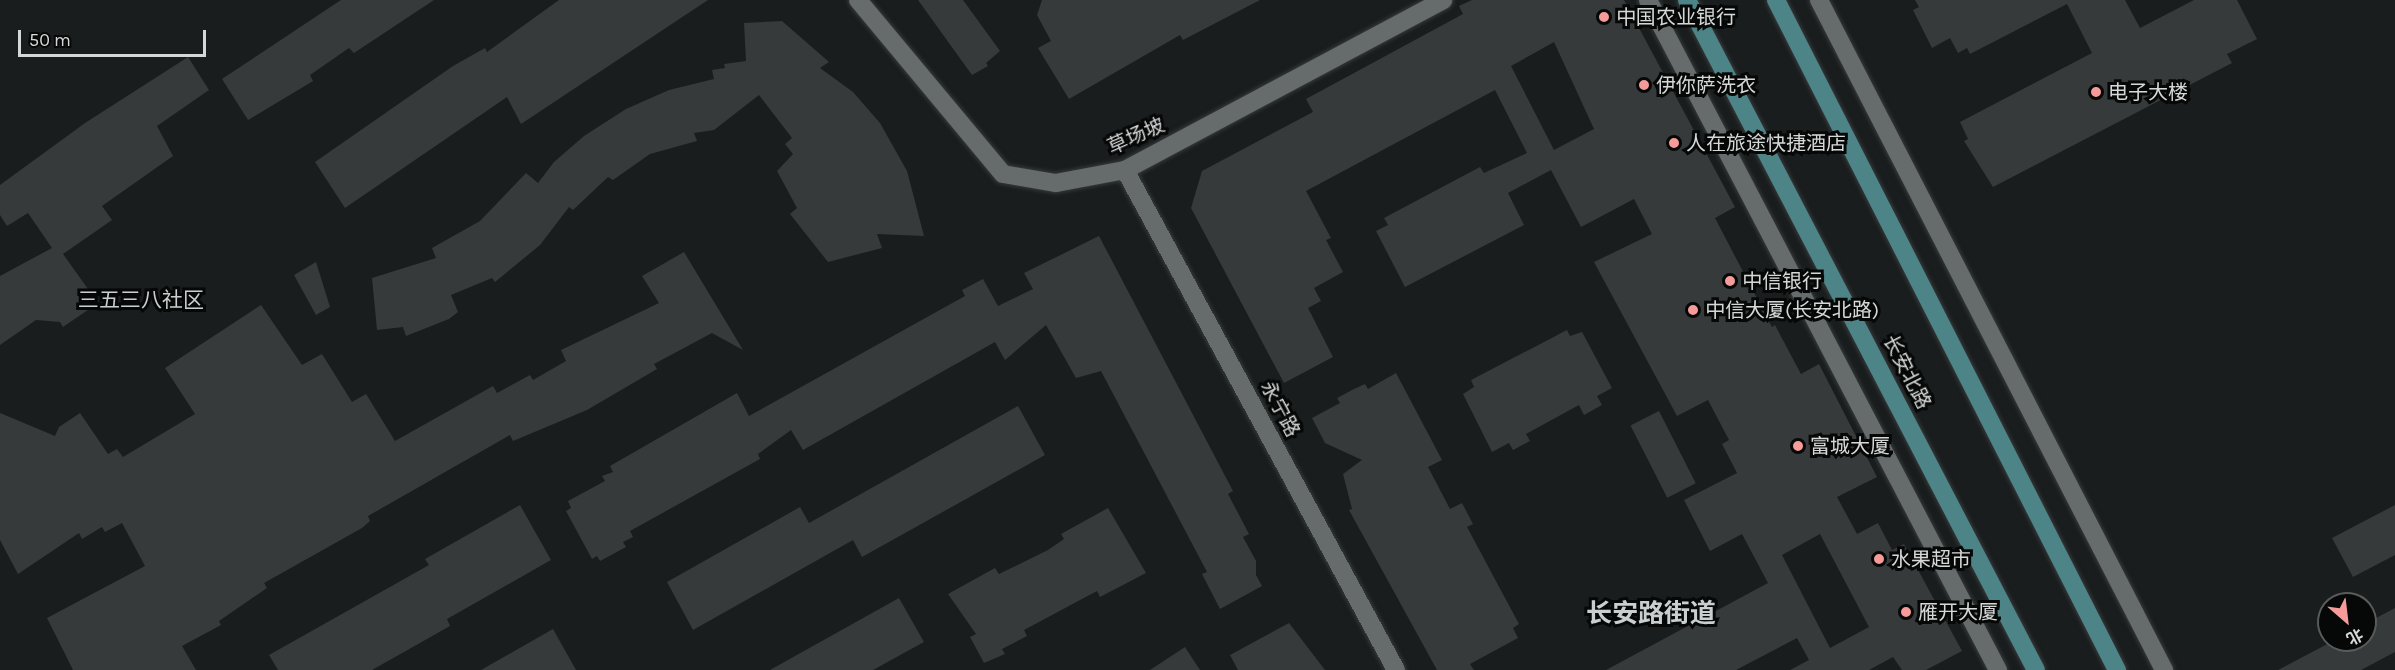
<!DOCTYPE html>
<meta charset="utf-8">
<style>
body{margin:0}
#map{position:relative;width:2395px;height:670px;overflow:hidden;background:#191d1d;font-family:Karla,"Noto Sans SC",sans-serif}
div>[style]{position:absolute}
.building>*{inset:0;background:#363a3a;transform-origin:0 0}
.roads{filter:drop-shadow(0 0 2px #37393a) drop-shadow(0 0 2px #37393a)}
.street>*{height:18px;margin:-9px;padding:0 9px;transform-origin:9px;border-radius:9px;background:#666b6b}
.secondary>*{height:18px;margin:-9px;padding:0 9px;transform-origin:9px;border-radius:9px;background:#666b6b}
.primary>*{height:18px;margin:-9px;padding:0 9px;transform-origin:9px;border-radius:9px;background:#4d8488}
.dots>*{width:16px;height:16px;translate:-50% -50%;box-sizing:border-box;border:3px solid #060707;border-radius:50%}
span{translate:-50% -50%;white-space:nowrap;text-align:center;line-height:1.15;-webkit-text-stroke:6px #060707;paint-order:stroke}
.poi-label{font-size:20px;color:#d6d8d8}
.left{translate:0 -50%;text-align:left}
.street-label{font-size:20px;color:#d6d8d8}
.neighbourhood-label{font-size:21px;color:#c9cecf}
.district-label{font-size:26px;color:#c9cecf;font-weight:700}
.north{position:absolute;left:2317px;top:592px;width:60px;height:60px;box-sizing:border-box;background:#060707;border:2px solid #595b5b;border-radius:50%;rotate:152deg;font-size:16px;font-weight:700;line-height:24px;text-align:center;color:#d6d8d8}
.north::after{content:'';display:block;margin:auto;width:21px;height:27px;background:#f59b99;clip-path:polygon(50% 0,100% 100%,50% 72%,0 100%)}
.scale{position:absolute;left:18px;top:30px;width:188px;height:27px;box-sizing:border-box;border:3px solid #d6d8d8;border-top:0;padding-left:8px;font-size:18px;line-height:21px;white-space:nowrap;color:#d6d8d8;-webkit-text-stroke:4px #060707;paint-order:stroke}
</style>
<div id="map">
<div class="building">
<div style="clip-path:polygon(341px 0,434px 0,354px 53px,349px 48px,310px 75px,313px 81px,248px 120px,222px 79px)"></div>
<div style="clip-path:polygon(559px 0,708px 0,521px 124px,507px 97px,345px 208px,315px 162px,453px 66px,485px 48px,487px 52px)"></div>
<div style="clip-path:polygon(918px 0,963px 0,1000px 51px,986px 63px,988px 66px,972px 75px)"></div>
<div style="clip-path:polygon(1042px 0,1260px 0,1183px 40px,1180px 35px,1069px 99px,1038px 48px,1051px 41px,1037px 15px)"></div>
<div style="clip-path:polygon(evenodd,1472px 0,1624px 0,1735px 207px,1715px 218px,1772px 327px,1775px 325px,1801px 374px,1819px 364px,1877px 477px,1837px 497px,1857px 534px,1878px 523px,1892px 550px,1904px 544px,1962px 651px,1926px 670px,1902px 670px,1893px 657px,1869px 670px,1790px 670px,1809px 660px,1797px 638px,1736px 670px,1606px 670px,1768px 583px,1742px 534px,1710px 551px,1684px 500px,1737px 473px,1722px 444px,1729px 440px,1708px 400px,1677px 416px,1594px 262px,1652px 234px,1634px 199px,1581px 227px,1551px 170px,1508px 193px,1524px 225px,1405px 287px,1376px 231px,1388px 225px,1384px 218px,1480px 167px,1484px 173px,1527px 153px,1495px 90px,1306px 191px,1331px 238px,1326px 240px,1343px 272px,1314px 288px,1321px 301px,1308px 308px,1333px 357px,1284px 383px,1191px 208px,1202px 171px,1313px 112px,1306px 99px,1463px 14px,1459px 6px,1472px 0,1554px 42px,1594px 129px,1554px 150px,1511px 66px,1554px 42px,1472px 0,1820px 534px,1869px 627px,1830px 648px,1782px 555px,1820px 534px)"></div>
<div style="clip-path:polygon(1915px 0,2125px 0,2140px 28px,2194px 0,2237px 0,2257px 39px,2227px 54px,2232px 63px,1993px 187px,1964px 141px,1968px 139px,1960px 122px,2092px 53px,2067px 4px,1970px 54px,1967px 48px,1958px 53px,1950px 38px,1932px 48px,1913px 10px,1919px 7px)"></div>
<div style="clip-path:polygon(782px 21px,829px 62px,820px 68px,853px 92px,880px 123px,907px 171px,924px 236px,877px 234px,882px 248px,828px 262px,790px 214px,797px 208px,777px 171px,793px 154px,785px 144px,792px 138px,759px 95px,714px 130px,694px 133px,697px 141px,650px 154px,613px 180px,608px 177px,573px 210px,569px 207px,540px 245px,495px 282px,492px 278px,451px 295px,458px 312px,449px 319px,406px 336px,403px 327px,377px 330px,372px 278px,436px 258px,432px 248px,480px 221px,526px 173px,538px 183px,554px 162px,584px 136px,626px 109px,669px 90px,714px 79px,712px 70px,725px 68px,724px 64px,746px 61px,744px 23px)"></div>
<div style="clip-path:polygon(188px 57px,209px 90px,157px 126px,173px 156px,102px 206px,112px 220px,63px 254px,98px 303px,63px 327px,60px 322px,36px 320px,0 345px,0 276px,52px 248px,28px 213px,7px 226px,0 215px,0 185px,85px 123px)"></div>
<div style="clip-path:polygon(1099px 236px,1233px 491px,1228px 494px,1249px 534px,1243px 537px,1256px 561px,1256px 575px,1262px 586px,1220px 609px,1202px 574px,1207px 572px,1101px 371px,1076px 378px,1046px 325px,1005px 360px,995px 342px,803px 450px,791px 430px,758px 454px,760px 459px,630px 531px,633px 537px,623px 542px,626px 547px,600px 561px,597px 556px,592px 559px,566px 511px,571px 508px,568px 501px,605px 481px,602px 476px,613px 472px,610px 466px,737px 393px,749px 416px,965px 296px,962px 290px,983px 279px,998px 306px,1033px 289px,1024px 273px)"></div>
<div style="clip-path:polygon(684px 252px,743px 350px,712px 333px,654px 364px,657px 369px,587px 410px,513px 441px,510px 435px,368px 516px,370px 521px,362px 528px,264px 583px,267px 588px,219px 621px,221px 625px,182px 646px,196px 670px,73px 670px,47px 618px,145px 566px,122px 523px,105px 532px,102px 527px,82px 539px,79px 533px,18px 574px,0 540px,0 413px,55px 436px,59px 427px,80px 413px,108px 454px,117px 449px,123px 457px,195px 414px,165px 368px,261px 305px,302px 365px,322px 354px,352px 402px,366px 394px,395px 441px,493px 386px,497px 393px,530px 375px,533px 380px,566px 361px,561px 350px,659px 303px,642px 276px)"></div>
<div style="clip-path:polygon(316px 262px,330px 307px,316px 315px,294px 275px)"></div>
<div style="clip-path:polygon(1567px 330px,1570px 336px,1582px 332px,1612px 388px,1597px 396px,1602px 405px,1584px 415px,1579px 405px,1526px 434px,1530px 441px,1513px 450px,1509px 443px,1492px 452px,1463px 394px,1474px 387px,1471px 380px)"></div>
<div style="clip-path:polygon(1396px 373px,1442px 460px,1428px 467px,1450px 509px,1462px 503px,1473px 524px,1467px 527px,1519px 624px,1513px 628px,1518px 638px,1470px 664px,1474px 670px,1437px 670px,1349px 510px,1352px 509px,1343px 474px,1362px 460px,1325px 443px,1312px 418px,1340px 403px,1337px 398px,1354px 389px,1365px 384px,1368px 389px)"></div>
<div style="clip-path:polygon(1018px 406px,1045px 455px,862px 557px,853px 540px,693px 630px,667px 582px,800px 507px,809px 523px)"></div>
<div style="left:1659px;top:411px;width:81px;height:32px;rotate:63deg"></div>
<div style="clip-path:polygon(520px 505px,551px 560px,447px 619px,450px 626px,372px 670px,278px 670px,269px 655px,429px 565px,425px 559px)"></div>
<div style="clip-path:polygon(2395px 505px,2395px 555px,2353px 577px,2332px 538px)"></div>
<div style="clip-path:polygon(1108px 508px,1146px 573px,1100px 597px,1097px 591px,1024px 630px,1027px 636px,1002px 649px,1005px 654px,984px 663px,970px 637px,976px 634px,948px 594px,995px 568px,999px 574px,1048px 550px,1064px 539px,1061px 534px)"></div>
<div style="clip-path:polygon(899px 598px,924px 642px,873px 670px,770px 670px)"></div>
<div style="clip-path:polygon(2395px 608px,2395px 652px,2361px 670px,2278px 670px,2335px 640px,2365px 640px,2365px 624px)"></div>
<div style="clip-path:polygon(1289px 623px,1325px 670px,1238px 670px,1230px 655px)"></div>
<div style="clip-path:polygon(553px 629px,576px 670px,481px 670px,518px 649px)"></div>
<div style="clip-path:polygon(1185px 647px,1200px 670px,1150px 670px)"></div>
</div>
<div class="roads">
<div class="street">
<div style="left:1648px;top:0;width:756px;rotate:62.42deg"></div>
<div style="left:1819px;top:0;width:754px;rotate:62.75deg"></div>
<div style="left:1125px;top:170px;width:569px;rotate:61.54deg"></div>
</div>
<div class="secondary">
<div style="left:858px;top:0;width:226px;rotate:50.2deg"></div>
<div style="left:1003px;top:174px;width:54px;rotate:9.6deg"></div>
<div style="left:1056px;top:183px;width:70px;rotate:-10.7deg"></div>
<div style="left:1125px;top:170px;width:361px;rotate:-28.1deg"></div>
</div>
<div class="primary">
<div style="left:1687px;top:0;width:755px;rotate:62.49deg"></div>
<div style="left:1776px;top:0;width:752px;rotate:63.03deg"></div>
</div>
</div>
<div class="dots">
<div style="left:1604px;top:17px;background:#f59b99"></div>
<div style="left:1644px;top:85px;background:#f59b99"></div>
<div style="left:2096px;top:92px;background:#f59b99"></div>
<div style="left:1674px;top:143px;background:#f59b99"></div>
<div style="left:1730px;top:281px;background:#f59b99"></div>
<div style="left:1693px;top:310px;background:#f59b99"></div>
<div style="left:1798px;top:446px;background:#f59b99"></div>
<div style="left:1879px;top:559px;background:#f59b99"></div>
<div style="left:1906px;top:612px;background:#f59b99"></div>
</div>
<div class="poi-label">
<span class="left" style="left:1616px;top:17px">中国农业银行</span>
<span class="left" style="left:1656px;top:85px">伊你萨洗衣</span>
<span class="left" style="left:2108px;top:92px">电子大楼</span>
<span class="left" style="left:1686px;top:143px">人在旅途快捷酒店</span>
<span class="left" style="left:1742px;top:281px">中信银行</span>
<span class="left" style="left:1705px;top:310px">中信大厦(长安北路)</span>
<span class="left" style="left:1810px;top:446px">富城大厦</span>
<span class="left" style="left:1891px;top:559px">水果超市</span>
<span class="left" style="left:1918px;top:612px">雁开大厦</span>
</div>
<div class="street-label">
<span style="left:1136px;top:136px;rotate:-24deg">草场坡</span>
<span style="left:1907px;top:372px;rotate:63deg">长安北路</span>
<span style="left:1280px;top:409px;rotate:62deg">永宁路</span>
</div>
<div class="neighbourhood-label">
<span style="left:141px;top:300px">三五三八社区</span>
</div>
<div class="district-label">
<span style="left:1651px;top:614px">长安路街道</span>
</div>
<div class="north">北</div>
<div class="scale">50 m</div>
</div>
